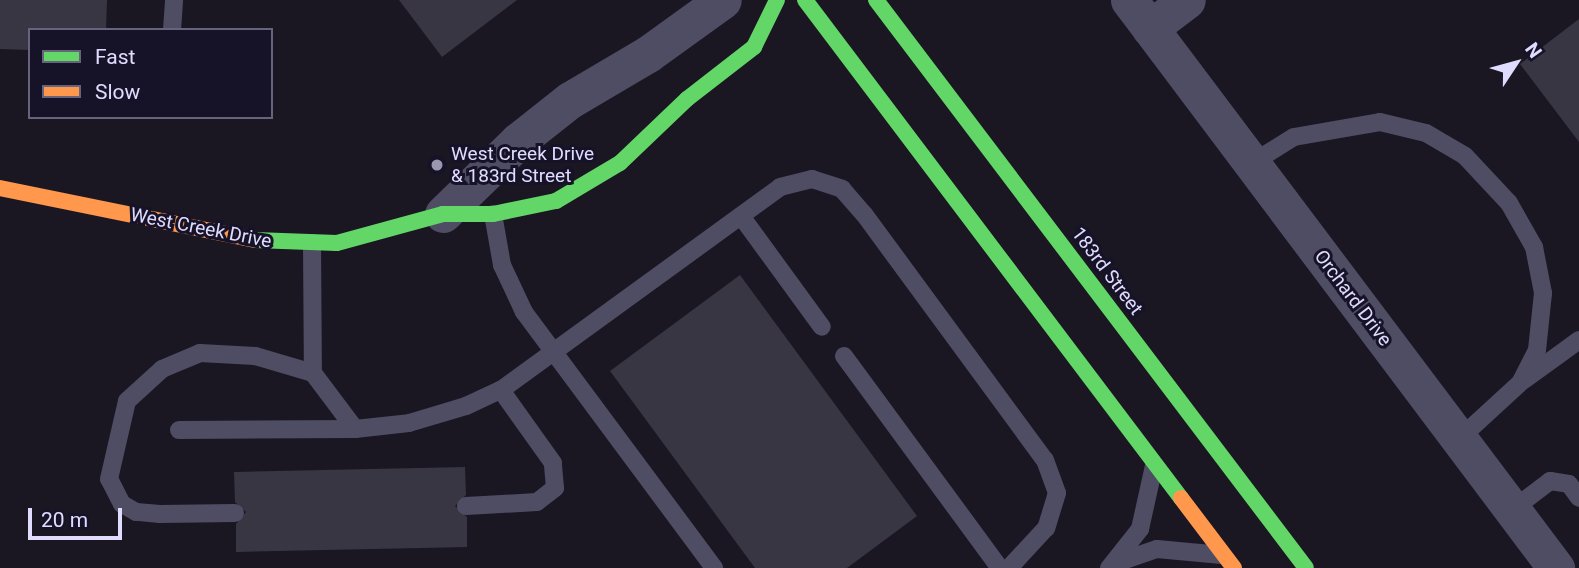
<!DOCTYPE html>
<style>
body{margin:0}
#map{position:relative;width:1579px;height:568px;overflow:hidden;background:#1a1723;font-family:Roboto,sans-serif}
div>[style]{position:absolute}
.building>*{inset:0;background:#393644}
.lane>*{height:18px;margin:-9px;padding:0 9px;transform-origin:9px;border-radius:9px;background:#4f4d63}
.street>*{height:37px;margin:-18.5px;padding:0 18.5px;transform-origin:18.5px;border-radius:18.5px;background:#4f4d63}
.fast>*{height:16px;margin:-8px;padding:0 8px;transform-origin:8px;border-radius:8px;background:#63d668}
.slow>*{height:16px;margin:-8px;padding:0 8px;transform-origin:8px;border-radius:8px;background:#ff974d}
.dots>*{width:19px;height:19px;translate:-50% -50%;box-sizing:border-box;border:4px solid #161228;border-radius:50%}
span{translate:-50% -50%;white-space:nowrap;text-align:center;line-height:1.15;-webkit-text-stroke:6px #161228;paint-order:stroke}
.poi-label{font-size:19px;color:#e0dcfd}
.left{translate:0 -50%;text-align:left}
.street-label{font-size:19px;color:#e0dcfd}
.legend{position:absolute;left:28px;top:28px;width:245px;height:91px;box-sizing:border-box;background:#161228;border:2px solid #67637d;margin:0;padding:9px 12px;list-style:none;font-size:21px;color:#e0dcfd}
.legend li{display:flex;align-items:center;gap:14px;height:35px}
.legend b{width:35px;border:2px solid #67637d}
.north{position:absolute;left:1481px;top:28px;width:70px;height:70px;-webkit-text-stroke:5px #161228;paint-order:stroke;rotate:54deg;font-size:19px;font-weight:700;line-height:28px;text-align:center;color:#e0dcfd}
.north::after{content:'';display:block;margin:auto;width:24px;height:32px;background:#e0dcfd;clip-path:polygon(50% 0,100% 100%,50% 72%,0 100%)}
.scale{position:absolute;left:28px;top:508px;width:94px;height:32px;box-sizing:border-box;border:4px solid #e0dcfd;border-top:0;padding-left:9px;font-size:21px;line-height:24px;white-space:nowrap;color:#e0dcfd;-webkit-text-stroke:5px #161228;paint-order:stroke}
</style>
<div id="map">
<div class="building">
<div style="clip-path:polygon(0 0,107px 0,106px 30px,30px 30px,30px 50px,0 49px)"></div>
<div style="clip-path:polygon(399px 0,517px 0,442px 57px)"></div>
<div style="clip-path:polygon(1579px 19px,1579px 142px,1520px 64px)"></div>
<div style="clip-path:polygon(740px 275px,917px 516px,847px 568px,755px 568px,610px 371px)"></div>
<div style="clip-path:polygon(465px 467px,466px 495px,455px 506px,467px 517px,467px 547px,236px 552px,236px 524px,246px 512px,235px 502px,234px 472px)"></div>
</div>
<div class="lane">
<div style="left:172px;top:30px;width:30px;rotate:-86deg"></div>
<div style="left:1252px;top:163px;width:49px;rotate:-31.8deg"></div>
<div style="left:1294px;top:137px;width:87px;rotate:-9.9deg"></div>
<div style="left:1380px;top:122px;width:47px;rotate:13.4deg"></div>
<div style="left:1426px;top:133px;width:45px;rotate:30.5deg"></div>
<div style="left:1465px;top:156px;width:64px;rotate:46.9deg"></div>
<div style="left:1509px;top:203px;width:51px;rotate:60.4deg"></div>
<div style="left:1534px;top:247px;width:47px;rotate:78.9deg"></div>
<div style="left:1543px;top:293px;width:57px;rotate:96deg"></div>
<div style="left:1537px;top:350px;width:36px;rotate:117deg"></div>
<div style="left:1521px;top:382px;width:84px;rotate:137.4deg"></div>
<div style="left:493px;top:214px;width:52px;rotate:80deg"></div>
<div style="left:502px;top:265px;width:52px;rotate:64.9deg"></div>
<div style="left:524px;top:312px;width:319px;rotate:53.4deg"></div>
<div style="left:741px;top:216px;width:137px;rotate:53.9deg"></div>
<div style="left:312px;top:243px;width:130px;rotate:89.6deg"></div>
<div style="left:313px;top:373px;width:70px;rotate:53.1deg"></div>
<div style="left:844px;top:356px;width:263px;rotate:53.7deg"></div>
<div style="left:1524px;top:380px;width:68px;rotate:-36deg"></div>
<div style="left:179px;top:430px;width:176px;rotate:-0.3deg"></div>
<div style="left:355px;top:429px;width:54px;rotate:-6.3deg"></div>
<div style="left:409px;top:423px;width:59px;rotate:-16.6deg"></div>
<div style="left:466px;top:406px;width:38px;rotate:-25deg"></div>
<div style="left:501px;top:390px;width:345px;rotate:-36deg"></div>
<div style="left:780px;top:187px;width:33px;rotate:-14deg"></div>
<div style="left:812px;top:179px;width:32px;rotate:18deg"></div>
<div style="left:842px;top:189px;width:33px;rotate:49deg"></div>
<div style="left:864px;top:214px;width:305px;rotate:53.7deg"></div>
<div style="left:1045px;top:460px;width:35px;rotate:70deg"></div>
<div style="left:1057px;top:493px;width:37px;rotate:107deg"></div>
<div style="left:1046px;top:528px;width:54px;rotate:132.8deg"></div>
<div style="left:466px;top:506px;width:71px;rotate:-3.2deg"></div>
<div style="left:537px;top:502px;width:23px;rotate:-38deg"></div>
<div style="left:555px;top:488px;width:25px;rotate:-95deg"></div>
<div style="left:553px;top:463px;width:90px;rotate:-125.5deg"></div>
<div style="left:1512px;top:510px;width:48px;rotate:-37.3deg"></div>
<div style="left:1550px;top:481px;width:19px;rotate:9deg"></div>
<div style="left:1569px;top:484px;width:17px;rotate:54deg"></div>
<div style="left:235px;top:513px;width:75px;rotate:179.2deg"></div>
<div style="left:160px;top:514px;width:24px;rotate:-175deg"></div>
<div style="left:136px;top:512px;width:16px;rotate:-150deg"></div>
<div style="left:122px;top:504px;width:28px;rotate:-117deg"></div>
<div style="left:109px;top:479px;width:80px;rotate:-77deg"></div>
<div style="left:127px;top:401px;width:47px;rotate:-42.4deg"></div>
<div style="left:162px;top:369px;width:41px;rotate:-22.8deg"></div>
<div style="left:200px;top:353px;width:55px;rotate:3.1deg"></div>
<div style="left:255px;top:356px;width:60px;rotate:16.3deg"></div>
<div style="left:1116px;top:563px;width:43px;rotate:-18.9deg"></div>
<div style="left:1157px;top:549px;width:65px;rotate:5.3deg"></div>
<div style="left:1109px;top:568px;width:50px;rotate:-51.5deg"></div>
<div style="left:1140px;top:529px;width:65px;rotate:-77.5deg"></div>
</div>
<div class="street">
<div style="left:1129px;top:0;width:35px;rotate:53deg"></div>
<div style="left:1150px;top:28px;width:46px;rotate:-37.1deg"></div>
<div style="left:1150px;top:28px;width:676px;rotate:53.06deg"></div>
<div style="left:443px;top:214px;width:105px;rotate:-44.2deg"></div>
<div style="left:518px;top:141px;width:66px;rotate:-38.3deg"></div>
<div style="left:570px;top:100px;width:91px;rotate:-30.5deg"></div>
<div style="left:648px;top:54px;width:92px;rotate:-35.8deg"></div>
</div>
<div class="fast">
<div style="left:805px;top:0;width:624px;rotate:52.95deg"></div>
<div style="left:876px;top:0;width:712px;rotate:52.87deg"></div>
<div style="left:255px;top:240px;width:82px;rotate:2.1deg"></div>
<div style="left:337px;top:243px;width:110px;rotate:-15.3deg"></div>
<div style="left:443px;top:214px;width:50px"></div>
<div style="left:493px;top:214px;width:64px;rotate:-11.7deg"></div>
<div style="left:556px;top:201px;width:74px;rotate:-30.7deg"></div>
<div style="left:620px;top:163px;width:93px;rotate:-43.7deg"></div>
<div style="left:687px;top:99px;width:85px;rotate:-37.8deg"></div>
<div style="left:754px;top:47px;width:52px;rotate:-63.9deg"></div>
</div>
<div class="slow">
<div style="left:0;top:188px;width:260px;rotate:11.5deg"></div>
<div style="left:1181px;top:498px;width:88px;rotate:52.9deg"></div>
</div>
<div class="dots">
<div style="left:437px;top:165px;background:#9b97b1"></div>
</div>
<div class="poi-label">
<span class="left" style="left:451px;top:165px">West Creek Drive<br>&amp; 183rd Street</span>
</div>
<div class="street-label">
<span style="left:201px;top:228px;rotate:11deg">West Creek Drive</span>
<span style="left:1107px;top:271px;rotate:53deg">183rd Street</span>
<span style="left:1353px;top:298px;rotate:53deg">Orchard Drive</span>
</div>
<ul class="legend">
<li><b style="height:9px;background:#63d668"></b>Fast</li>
<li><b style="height:9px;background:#ff974d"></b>Slow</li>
</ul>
<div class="north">N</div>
<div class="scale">20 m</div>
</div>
